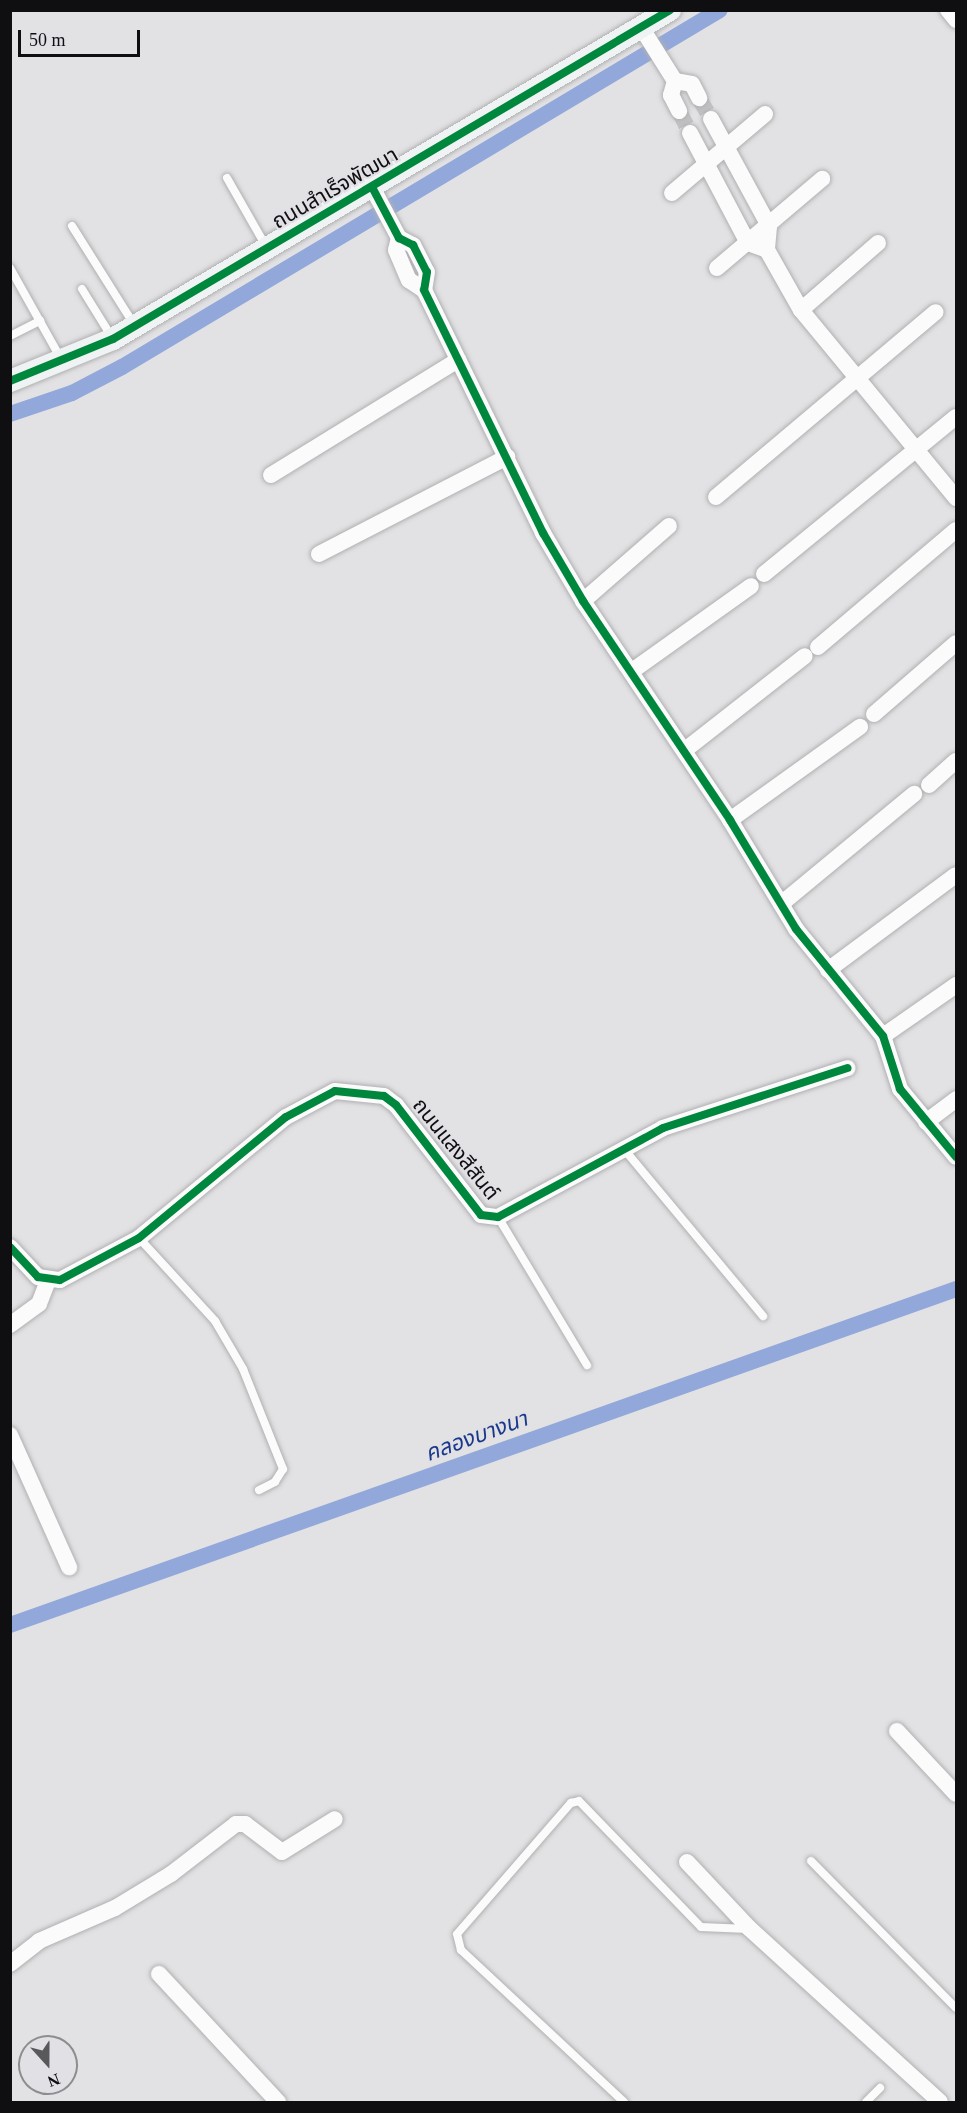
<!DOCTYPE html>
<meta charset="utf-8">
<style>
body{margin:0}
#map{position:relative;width:967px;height:2113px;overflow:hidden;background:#e2e2e4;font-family:"Times New Roman","Noto Sans Thai",serif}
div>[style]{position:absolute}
.canal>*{height:16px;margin:-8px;padding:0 8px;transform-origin:8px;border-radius:8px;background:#92a8da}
.street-tunnel>*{height:16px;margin-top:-8px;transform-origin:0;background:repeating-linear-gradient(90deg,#c2c2c4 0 16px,transparent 0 24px)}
.roads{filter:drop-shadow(0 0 2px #b0b0b2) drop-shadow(0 0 2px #b0b0b2)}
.lane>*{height:8px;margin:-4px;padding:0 4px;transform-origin:4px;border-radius:4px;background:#fbfbfb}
.street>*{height:16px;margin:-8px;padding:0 8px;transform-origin:8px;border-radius:8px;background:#fbfbfb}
.secondary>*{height:22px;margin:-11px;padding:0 11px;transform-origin:11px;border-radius:11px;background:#eff3f3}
.cycleway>*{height:8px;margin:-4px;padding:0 4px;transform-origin:4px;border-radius:4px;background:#00873e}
span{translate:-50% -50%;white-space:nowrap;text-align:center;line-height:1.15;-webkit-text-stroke:4.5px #e1e1e5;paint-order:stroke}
.street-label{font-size:21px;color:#0f0e10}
.water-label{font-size:22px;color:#1a398a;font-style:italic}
.frame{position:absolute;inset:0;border:12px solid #0f0e10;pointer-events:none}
.north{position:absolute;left:18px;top:2035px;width:60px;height:60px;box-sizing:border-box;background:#e1e1e5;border:2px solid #8d8d90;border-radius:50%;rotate:159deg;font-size:16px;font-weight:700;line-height:24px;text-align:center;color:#0f0e10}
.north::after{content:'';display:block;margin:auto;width:21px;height:27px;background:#59585a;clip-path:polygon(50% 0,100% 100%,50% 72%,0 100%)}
.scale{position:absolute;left:18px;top:30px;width:122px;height:27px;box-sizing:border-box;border:3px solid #0f0e10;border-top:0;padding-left:8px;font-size:18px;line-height:21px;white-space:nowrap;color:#0f0e10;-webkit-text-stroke:4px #e1e1e5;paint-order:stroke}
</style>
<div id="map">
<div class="canal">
<div style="left:10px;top:414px;width:65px;rotate:-18.7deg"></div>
<div style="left:72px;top:393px;width:56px;rotate:-27.5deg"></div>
<div style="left:122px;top:367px;width:696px;rotate:-30.84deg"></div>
<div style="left:10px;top:1625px;width:1004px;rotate:-19.55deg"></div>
</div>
<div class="street-tunnel">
<div style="left:699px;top:98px;width:24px;rotate:60deg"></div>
<div style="left:679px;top:111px;width:25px;rotate:63deg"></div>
</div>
<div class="roads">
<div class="lane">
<div style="left:227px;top:178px;width:81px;rotate:60.3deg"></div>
<div style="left:72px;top:226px;width:118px;rotate:57.8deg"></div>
<div style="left:10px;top:268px;width:104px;rotate:60.7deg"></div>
<div style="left:82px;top:289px;width:59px;rotate:58.2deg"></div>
<div style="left:10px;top:336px;width:34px;rotate:-27deg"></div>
<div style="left:623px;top:1148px;width:219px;rotate:50.2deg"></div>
<div style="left:498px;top:1217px;width:173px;rotate:59deg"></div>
<div style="left:139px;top:1238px;width:113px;rotate:47.5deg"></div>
<div style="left:215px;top:1321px;width:56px;rotate:59.7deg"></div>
<div style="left:243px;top:1369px;width:108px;rotate:68.2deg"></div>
<div style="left:283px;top:1469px;width:15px;rotate:122deg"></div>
<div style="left:275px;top:1482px;width:18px;rotate:153deg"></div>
<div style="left:811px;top:1861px;width:206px;rotate:45.4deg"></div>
<div style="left:624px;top:2102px;width:223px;rotate:-137deg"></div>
<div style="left:461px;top:1950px;width:16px;rotate:-104deg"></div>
<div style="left:457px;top:1934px;width:174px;rotate:-49deg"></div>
<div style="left:571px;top:1803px;width:8px;rotate:-14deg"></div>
<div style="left:579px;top:1801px;width:175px;rotate:45.9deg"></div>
<div style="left:701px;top:1927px;width:47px;rotate:2.4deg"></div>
<div style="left:866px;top:2102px;width:20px;rotate:-45deg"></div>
</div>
<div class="street">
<div style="left:948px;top:10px;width:13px;rotate:51deg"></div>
<div style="left:641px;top:27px;width:64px;rotate:57.8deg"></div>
<div style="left:675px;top:81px;width:15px;rotate:106deg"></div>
<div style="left:671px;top:95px;width:18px;rotate:63deg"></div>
<div style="left:675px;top:81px;width:17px;rotate:10deg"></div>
<div style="left:692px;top:84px;width:16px;rotate:63deg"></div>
<div style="left:711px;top:119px;width:122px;rotate:61.5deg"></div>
<div style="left:769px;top:226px;width:24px;rotate:95deg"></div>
<div style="left:767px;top:250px;width:69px;rotate:60.5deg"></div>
<div style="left:801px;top:310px;width:244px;rotate:50.5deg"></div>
<div style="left:690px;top:133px;width:124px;rotate:62.2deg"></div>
<div style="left:748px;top:243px;width:20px;rotate:20deg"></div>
<div style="left:372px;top:187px;width:58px;rotate:62.1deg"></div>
<div style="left:399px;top:238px;width:16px;rotate:27deg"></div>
<div style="left:413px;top:245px;width:30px;rotate:63deg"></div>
<div style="left:427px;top:272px;width:18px;rotate:99deg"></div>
<div style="left:424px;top:290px;width:271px;rotate:63.9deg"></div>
<div style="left:543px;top:533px;width:79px;rotate:59.5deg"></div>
<div style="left:583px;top:601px;width:264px;rotate:56.1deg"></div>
<div style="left:730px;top:820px;width:127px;rotate:58.8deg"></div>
<div style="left:796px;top:929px;width:138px;rotate:50.9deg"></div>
<div style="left:883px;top:1036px;width:56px;rotate:72.2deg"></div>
<div style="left:900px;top:1089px;width:88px;rotate:50.5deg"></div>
<div style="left:672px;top:193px;width:122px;rotate:-40.3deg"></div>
<div style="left:399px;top:238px;width:12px;rotate:104deg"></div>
<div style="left:396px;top:250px;width:33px;rotate:67deg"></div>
<div style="left:409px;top:280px;width:18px;rotate:34deg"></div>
<div style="left:717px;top:268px;width:138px;rotate:-40.3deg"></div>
<div style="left:801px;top:310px;width:102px;rotate:-41deg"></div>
<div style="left:271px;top:475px;width:220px;rotate:-31.6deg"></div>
<div style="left:716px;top:497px;width:287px;rotate:-40.1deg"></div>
<div style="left:319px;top:554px;width:212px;rotate:-27.3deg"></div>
<div style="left:764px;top:574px;width:248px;rotate:-39.3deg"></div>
<div style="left:583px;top:601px;width:114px;rotate:-41.1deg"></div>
<div style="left:818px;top:647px;width:181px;rotate:-40.3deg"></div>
<div style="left:632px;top:671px;width:146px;rotate:-35.5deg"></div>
<div style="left:874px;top:714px;width:108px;rotate:-40.9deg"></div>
<div style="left:685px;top:750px;width:152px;rotate:-38.1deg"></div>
<div style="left:929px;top:785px;width:36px;rotate:-42deg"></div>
<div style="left:730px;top:820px;width:160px;rotate:-35.6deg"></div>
<div style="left:781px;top:904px;width:173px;rotate:-39.6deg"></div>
<div style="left:828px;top:970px;width:159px;rotate:-36.6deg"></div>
<div style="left:883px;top:1036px;width:89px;rotate:-34.9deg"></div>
<div style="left:926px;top:1122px;width:38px;rotate:-37deg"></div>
<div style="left:10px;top:1247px;width:41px;rotate:47deg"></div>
<div style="left:38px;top:1277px;width:22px;rotate:8deg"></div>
<div style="left:60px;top:1280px;width:89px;rotate:-28deg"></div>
<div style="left:139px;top:1238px;width:190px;rotate:-39.5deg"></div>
<div style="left:286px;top:1117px;width:55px;rotate:-28deg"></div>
<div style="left:335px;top:1091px;width:49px;rotate:5.8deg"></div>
<div style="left:384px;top:1096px;width:15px;rotate:37deg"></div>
<div style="left:396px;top:1105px;width:139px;rotate:52.3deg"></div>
<div style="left:481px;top:1215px;width:17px;rotate:7deg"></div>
<div style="left:498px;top:1217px;width:187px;rotate:-28.3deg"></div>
<div style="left:663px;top:1128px;width:194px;rotate:-18deg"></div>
<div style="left:10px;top:1325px;width:36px;rotate:-36deg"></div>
<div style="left:39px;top:1304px;width:22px;rotate:-69deg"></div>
<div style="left:10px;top:1435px;width:145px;rotate:65.9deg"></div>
<div style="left:897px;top:1731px;width:86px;rotate:46.9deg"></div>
<div style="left:687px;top:1862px;width:91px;rotate:46.8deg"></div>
<div style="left:749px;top:1928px;width:258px;rotate:42.3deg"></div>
<div style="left:10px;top:1964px;width:37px;rotate:-38deg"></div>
<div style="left:39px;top:1941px;width:83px;rotate:-23.5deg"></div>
<div style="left:115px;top:1908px;width:66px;rotate:-31.3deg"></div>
<div style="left:171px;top:1874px;width:82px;rotate:-37.6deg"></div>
<div style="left:236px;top:1824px;width:9px"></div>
<div style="left:245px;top:1824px;width:46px;rotate:37.1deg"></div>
<div style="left:282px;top:1852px;width:62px;rotate:-31.9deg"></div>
<div style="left:159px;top:1974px;width:175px;rotate:47.1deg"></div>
</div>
<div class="secondary">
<div style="left:10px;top:381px;width:111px;rotate:-22.2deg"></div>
<div style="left:113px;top:339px;width:647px;rotate:-30.57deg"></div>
</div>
</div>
<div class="cycleway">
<div style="left:372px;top:187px;width:58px;rotate:62.1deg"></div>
<div style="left:399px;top:238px;width:16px;rotate:27deg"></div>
<div style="left:413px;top:245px;width:30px;rotate:63deg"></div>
<div style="left:427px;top:272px;width:18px;rotate:99deg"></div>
<div style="left:424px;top:290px;width:271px;rotate:63.9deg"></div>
<div style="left:543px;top:533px;width:79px;rotate:59.5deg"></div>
<div style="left:583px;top:601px;width:264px;rotate:56.1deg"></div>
<div style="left:730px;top:820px;width:127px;rotate:58.8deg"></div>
<div style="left:796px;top:929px;width:138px;rotate:50.9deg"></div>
<div style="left:883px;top:1036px;width:56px;rotate:72.2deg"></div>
<div style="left:900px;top:1089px;width:88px;rotate:50.5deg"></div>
<div style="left:10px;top:381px;width:111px;rotate:-22.2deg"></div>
<div style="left:113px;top:339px;width:647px;rotate:-30.57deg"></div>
<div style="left:10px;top:1247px;width:41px;rotate:47deg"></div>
<div style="left:38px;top:1277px;width:22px;rotate:8deg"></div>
<div style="left:60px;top:1280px;width:89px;rotate:-28deg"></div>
<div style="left:139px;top:1238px;width:190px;rotate:-39.5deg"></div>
<div style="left:286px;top:1117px;width:55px;rotate:-28deg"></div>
<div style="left:335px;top:1091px;width:49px;rotate:5.8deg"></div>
<div style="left:384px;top:1096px;width:15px;rotate:37deg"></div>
<div style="left:396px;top:1105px;width:139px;rotate:52.3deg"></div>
<div style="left:481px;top:1215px;width:17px;rotate:7deg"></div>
<div style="left:498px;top:1217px;width:187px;rotate:-28.3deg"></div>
<div style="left:663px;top:1128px;width:194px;rotate:-18deg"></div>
</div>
<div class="street-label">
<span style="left:335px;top:188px;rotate:-30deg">ถนนสำเร็จพัฒนา</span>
<span style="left:456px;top:1149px;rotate:51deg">ถนนแสงสีสันต์</span>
</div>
<div class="water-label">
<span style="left:476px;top:1436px;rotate:-20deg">คลองบางนา</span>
</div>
<div class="frame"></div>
<div class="north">N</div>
<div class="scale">50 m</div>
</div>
